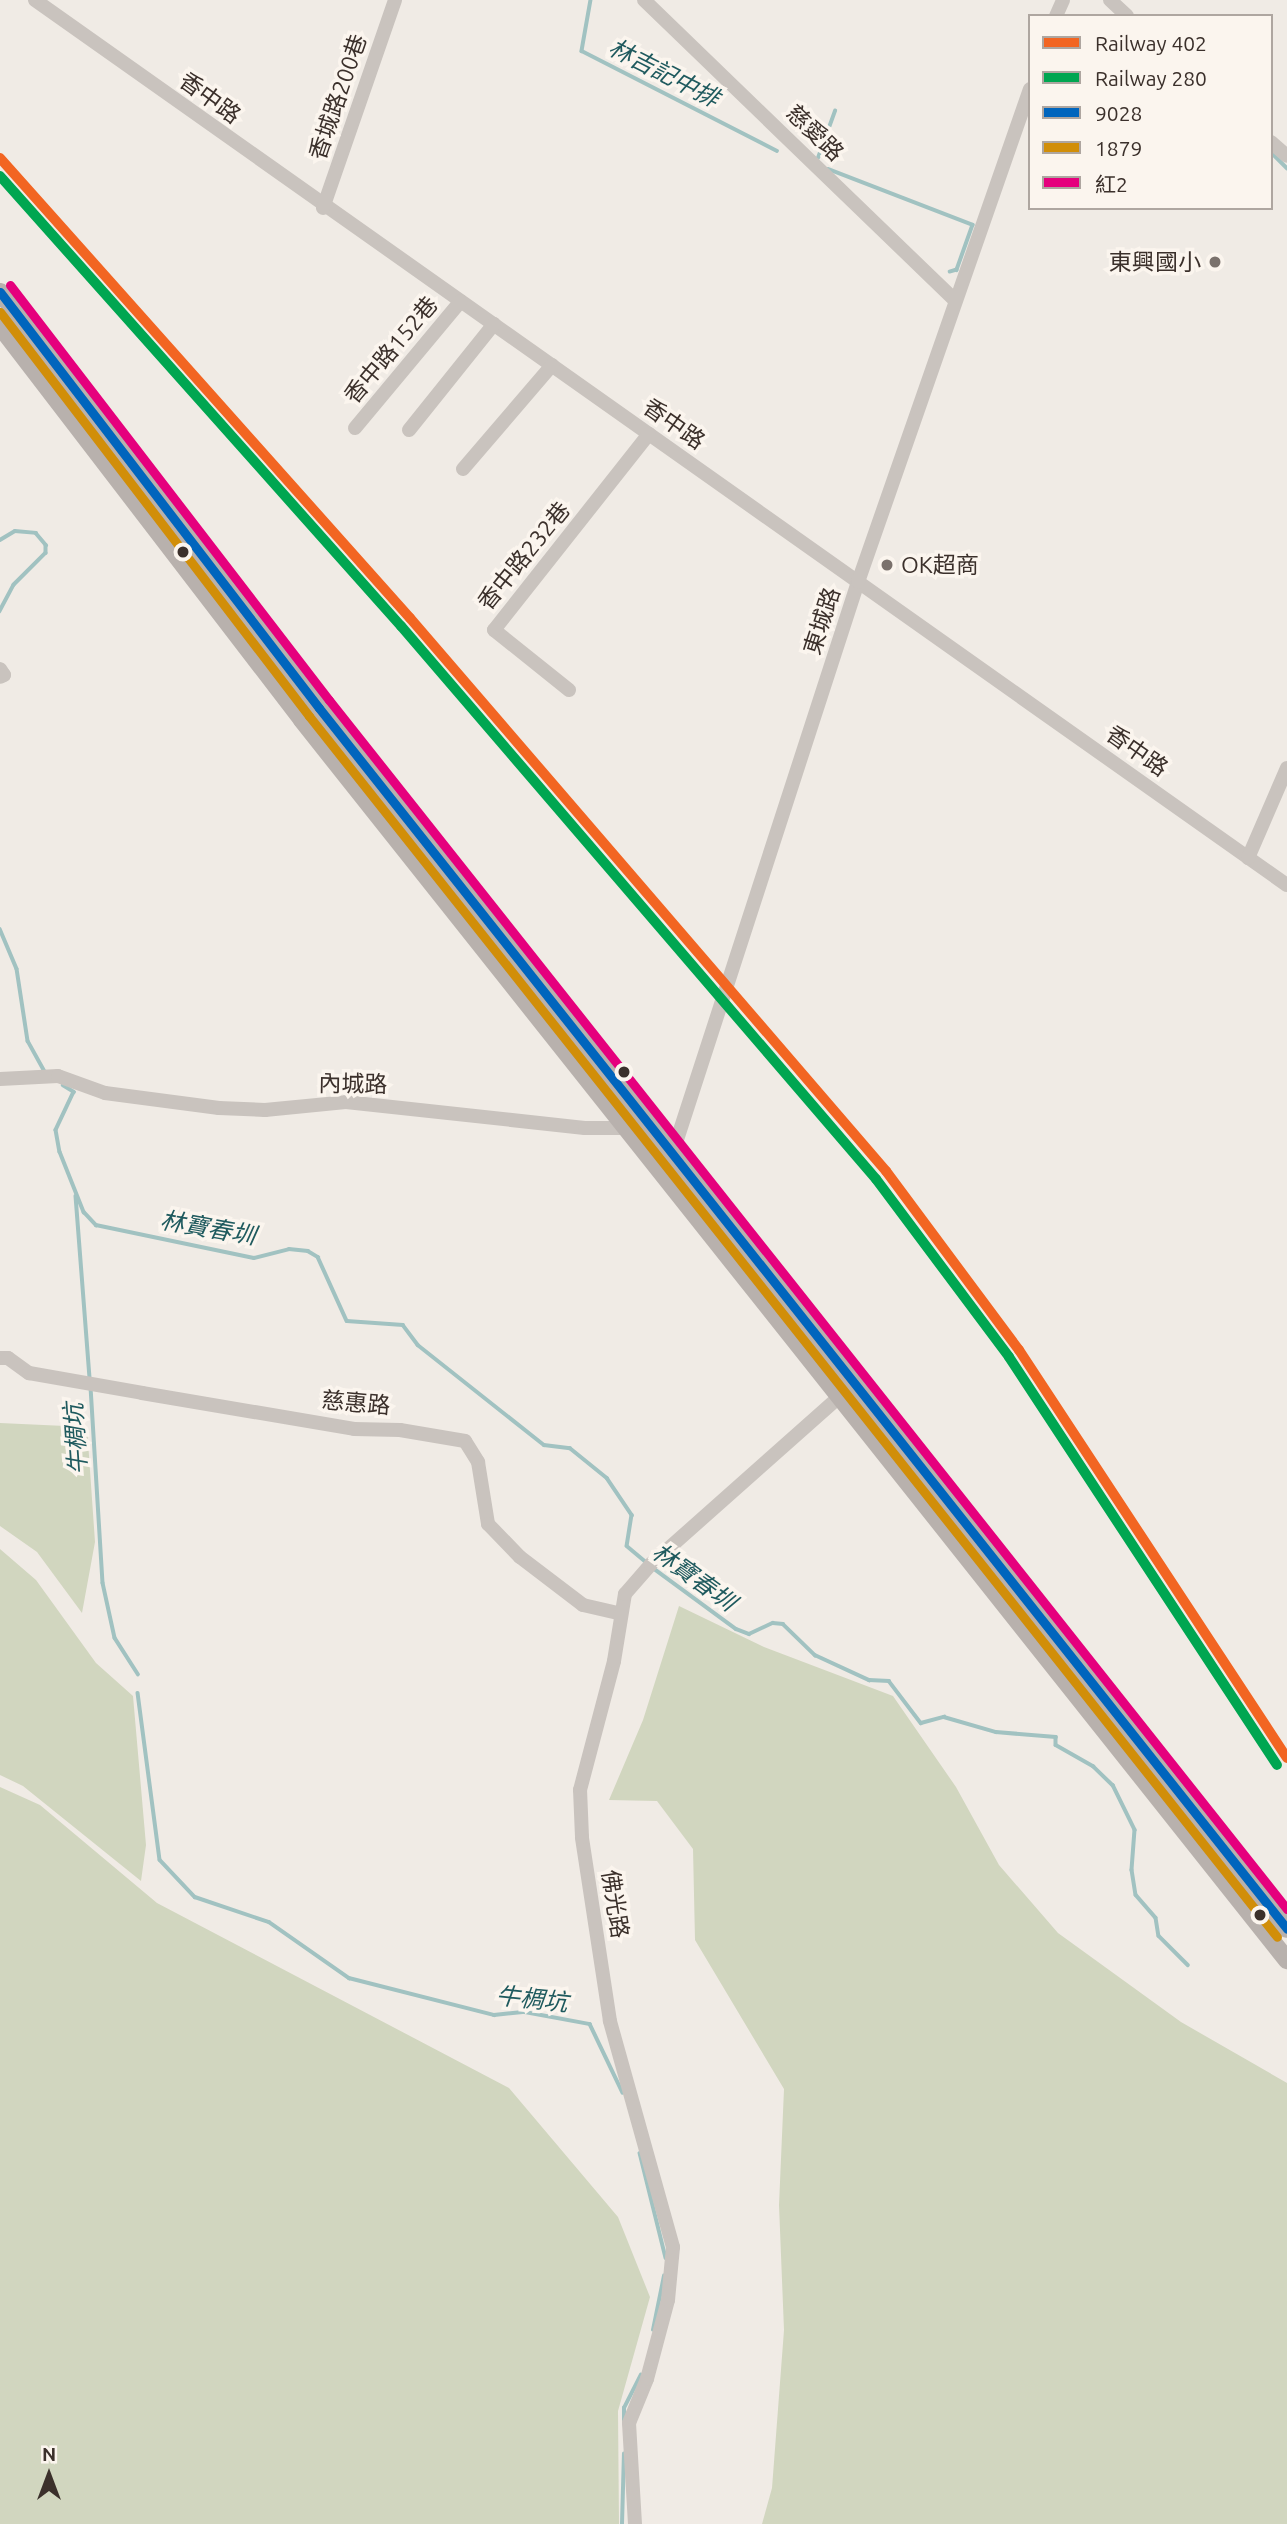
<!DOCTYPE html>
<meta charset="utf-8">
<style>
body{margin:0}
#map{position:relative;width:1287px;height:2524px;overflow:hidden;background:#f0ebe5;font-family:Ubuntu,"Noto Sans TC",sans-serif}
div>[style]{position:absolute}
.green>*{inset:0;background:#d1d6bf}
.stream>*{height:3.5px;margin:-1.75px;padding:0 1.75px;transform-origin:1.75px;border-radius:1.75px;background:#a1c2c1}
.minor>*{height:14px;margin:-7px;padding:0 7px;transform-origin:7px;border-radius:7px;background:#c9c3be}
.major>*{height:18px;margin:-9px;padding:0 9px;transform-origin:9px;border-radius:9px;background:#b8b1ad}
.bus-1>*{height:9px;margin:-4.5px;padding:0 4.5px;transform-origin:4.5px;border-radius:4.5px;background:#0065bd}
.bus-2>*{height:9px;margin:-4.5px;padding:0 4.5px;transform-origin:4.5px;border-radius:4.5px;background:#d18e09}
.bus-3>*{height:9px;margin:-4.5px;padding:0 4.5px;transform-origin:4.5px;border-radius:4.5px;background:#e5007d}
.rail-1>*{height:10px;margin:-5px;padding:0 5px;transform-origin:5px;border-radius:5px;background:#f26522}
.rail-2>*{height:10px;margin:-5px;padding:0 5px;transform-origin:5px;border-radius:5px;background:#00a651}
.dots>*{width:19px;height:19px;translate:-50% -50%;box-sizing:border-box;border:4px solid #fbf5ee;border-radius:50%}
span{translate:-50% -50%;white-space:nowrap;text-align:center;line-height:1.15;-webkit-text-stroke:7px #fbf5ee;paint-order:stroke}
.street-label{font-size:23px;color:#3b302b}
.poi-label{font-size:23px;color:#3b302b}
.right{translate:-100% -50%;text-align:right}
.left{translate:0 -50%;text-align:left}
.water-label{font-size:24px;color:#1f5a5e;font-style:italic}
.legend{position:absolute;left:1028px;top:14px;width:245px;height:196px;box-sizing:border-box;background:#fbf5ee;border:2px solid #aea6a0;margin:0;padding:9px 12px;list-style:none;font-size:21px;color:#3b302b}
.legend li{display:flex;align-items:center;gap:14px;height:35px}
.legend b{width:35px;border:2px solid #aea6a0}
.north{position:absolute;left:14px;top:2440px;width:70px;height:70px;-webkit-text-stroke:5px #fbf5ee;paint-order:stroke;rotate:0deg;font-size:19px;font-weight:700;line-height:28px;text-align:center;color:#3b302b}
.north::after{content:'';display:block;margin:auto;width:24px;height:32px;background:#3b302b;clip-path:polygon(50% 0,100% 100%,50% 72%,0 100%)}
</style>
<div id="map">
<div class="green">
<div style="clip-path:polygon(0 1423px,87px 1427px,95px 1542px,82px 1613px,37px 1552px,0 1526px)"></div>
<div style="clip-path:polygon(0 1549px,36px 1580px,96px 1663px,133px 1696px,146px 1845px,141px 1881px,23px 1786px,0 1775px)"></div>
<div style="clip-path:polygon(679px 1606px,764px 1647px,893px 1696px,956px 1787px,999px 1865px,1058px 1933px,1181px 2022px,1287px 2083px,1287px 2524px,762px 2524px,772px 2488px,784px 2330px,779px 2205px,784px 2089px,695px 1940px,693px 1849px,657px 1801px,609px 1800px,643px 1720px)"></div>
<div style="clip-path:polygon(0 1787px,40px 1805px,157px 1903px,509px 2088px,618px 2217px,650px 2297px,618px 2411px,619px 2524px,0 2524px)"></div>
</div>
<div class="stream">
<div style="left:591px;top:0;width:52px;rotate:100deg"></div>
<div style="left:582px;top:51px;width:219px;rotate:27.1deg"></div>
<div style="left:1271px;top:152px;width:23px;rotate:45deg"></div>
<div style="left:818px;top:158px;width:50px;rotate:-70.1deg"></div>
<div style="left:828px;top:169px;width:155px;rotate:21.1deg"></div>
<div style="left:973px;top:225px;width:48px;rotate:109.6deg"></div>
<div style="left:957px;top:270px;width:7px;rotate:164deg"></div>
<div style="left:0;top:540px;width:17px;rotate:-31deg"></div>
<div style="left:15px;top:531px;width:21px;rotate:5deg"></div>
<div style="left:36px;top:533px;width:16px;rotate:50deg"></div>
<div style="left:46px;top:545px;width:8px;rotate:90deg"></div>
<div style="left:46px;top:553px;width:45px;rotate:135deg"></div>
<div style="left:14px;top:585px;width:30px;rotate:118deg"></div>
<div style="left:0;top:929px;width:43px;rotate:67deg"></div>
<div style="left:17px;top:969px;width:73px;rotate:81.3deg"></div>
<div style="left:28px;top:1041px;width:35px;rotate:61deg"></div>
<div style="left:63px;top:1085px;width:13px;rotate:32deg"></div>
<div style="left:74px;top:1092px;width:42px;rotate:115.3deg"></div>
<div style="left:56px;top:1130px;width:22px;rotate:80deg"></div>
<div style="left:60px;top:1152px;width:65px;rotate:68.2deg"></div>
<div style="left:84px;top:1212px;width:18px;rotate:47deg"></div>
<div style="left:96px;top:1225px;width:161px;rotate:11.8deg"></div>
<div style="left:254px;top:1258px;width:36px;rotate:-14deg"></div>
<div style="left:289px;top:1249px;width:19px;rotate:6deg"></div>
<div style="left:308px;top:1251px;width:12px;rotate:31deg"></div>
<div style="left:318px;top:1257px;width:70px;rotate:65.6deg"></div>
<div style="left:347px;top:1321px;width:56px;rotate:4.1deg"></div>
<div style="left:403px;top:1325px;width:25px;rotate:53deg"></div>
<div style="left:418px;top:1345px;width:161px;rotate:38.4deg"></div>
<div style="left:544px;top:1445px;width:26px;rotate:7deg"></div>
<div style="left:570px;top:1448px;width:48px;rotate:39deg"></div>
<div style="left:607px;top:1478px;width:45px;rotate:56deg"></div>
<div style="left:632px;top:1515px;width:31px;rotate:99deg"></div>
<div style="left:627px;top:1546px;width:26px;rotate:40deg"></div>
<div style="left:76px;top:1196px;width:185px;rotate:85.6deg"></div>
<div style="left:91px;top:1387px;width:196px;rotate:86.5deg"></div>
<div style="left:103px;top:1583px;width:56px;rotate:77.7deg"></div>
<div style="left:115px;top:1638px;width:43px;rotate:57.4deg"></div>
<div style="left:653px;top:1568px;width:103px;rotate:36.3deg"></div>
<div style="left:736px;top:1629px;width:14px;rotate:21deg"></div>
<div style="left:749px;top:1634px;width:26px;rotate:-25deg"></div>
<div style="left:773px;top:1623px;width:10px;rotate:6deg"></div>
<div style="left:783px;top:1624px;width:45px;rotate:44.1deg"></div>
<div style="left:815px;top:1655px;width:60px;rotate:24.8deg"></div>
<div style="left:869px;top:1680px;width:20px;rotate:3deg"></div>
<div style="left:889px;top:1681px;width:53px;rotate:52.7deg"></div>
<div style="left:921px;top:1723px;width:24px;rotate:-15deg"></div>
<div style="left:944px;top:1717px;width:54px;rotate:16.1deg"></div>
<div style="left:996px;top:1732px;width:60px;rotate:4.8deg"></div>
<div style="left:1056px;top:1737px;width:8px;rotate:90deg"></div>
<div style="left:1056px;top:1745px;width:43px;rotate:29.6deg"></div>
<div style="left:1093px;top:1766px;width:28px;rotate:44deg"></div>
<div style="left:1113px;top:1785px;width:50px;rotate:63.9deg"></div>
<div style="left:1135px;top:1830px;width:40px;rotate:94.3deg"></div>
<div style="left:1132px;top:1870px;width:25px;rotate:81deg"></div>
<div style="left:1136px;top:1895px;width:30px;rotate:49deg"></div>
<div style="left:1156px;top:1918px;width:18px;rotate:81deg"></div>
<div style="left:1159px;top:1936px;width:41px;rotate:45deg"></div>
<div style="left:138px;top:1693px;width:168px;rotate:82.5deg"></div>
<div style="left:160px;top:1860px;width:51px;rotate:46.6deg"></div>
<div style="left:195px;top:1897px;width:78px;rotate:18.7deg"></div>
<div style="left:269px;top:1922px;width:98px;rotate:35deg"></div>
<div style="left:349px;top:1978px;width:150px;rotate:14.3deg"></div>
<div style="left:494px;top:2015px;width:31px;rotate:-6deg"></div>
<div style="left:525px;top:2012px;width:66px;rotate:10.5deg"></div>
<div style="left:590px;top:2024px;width:76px;rotate:64.4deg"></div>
<div style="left:640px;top:2153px;width:108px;rotate:76.1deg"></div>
<div style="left:653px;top:2330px;width:55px;rotate:-78.5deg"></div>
<div style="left:624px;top:2422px;width:14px;rotate:-90deg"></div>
<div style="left:624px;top:2408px;width:37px;rotate:-63deg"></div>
<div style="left:622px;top:2524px;width:70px;rotate:-88.4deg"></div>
</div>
<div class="minor">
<div style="left:35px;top:0;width:1533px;rotate:35.26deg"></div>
<div style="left:644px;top:0;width:431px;rotate:44deg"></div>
<div style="left:1110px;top:0;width:23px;rotate:43deg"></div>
<div style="left:1056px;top:16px;width:17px;rotate:-66deg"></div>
<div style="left:1271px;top:142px;width:21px;rotate:41deg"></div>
<div style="left:323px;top:208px;width:220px;rotate:-70.9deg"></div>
<div style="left:355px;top:428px;width:165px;rotate:-50.2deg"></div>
<div style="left:409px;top:430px;width:136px;rotate:-51.3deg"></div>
<div style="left:463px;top:469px;width:137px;rotate:-49.4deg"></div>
<div style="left:0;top:669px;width:7px;rotate:56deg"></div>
<div style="left:4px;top:675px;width:4px;rotate:153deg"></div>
<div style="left:569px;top:690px;width:96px;rotate:-141.3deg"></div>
<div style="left:494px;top:630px;width:250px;rotate:-51.7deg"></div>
<div style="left:1248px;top:858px;width:98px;rotate:-66.6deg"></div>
<div style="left:0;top:1079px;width:58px;rotate:-3deg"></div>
<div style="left:58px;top:1076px;width:50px;rotate:19.9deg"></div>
<div style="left:105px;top:1093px;width:115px;rotate:7.5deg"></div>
<div style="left:219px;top:1108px;width:46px;rotate:2.5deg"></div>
<div style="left:265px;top:1110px;width:81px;rotate:-5.6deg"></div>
<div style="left:346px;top:1102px;width:240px;rotate:6.2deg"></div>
<div style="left:585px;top:1128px;width:44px"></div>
<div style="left:629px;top:1128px;width:22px;rotate:-22deg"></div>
<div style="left:658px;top:1165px;width:20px;rotate:-41deg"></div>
<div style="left:673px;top:1152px;width:599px;rotate:-72.02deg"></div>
<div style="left:858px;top:582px;width:522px;rotate:-70.77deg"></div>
<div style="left:0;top:1358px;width:8px"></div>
<div style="left:8px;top:1358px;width:26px;rotate:36deg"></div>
<div style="left:29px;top:1373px;width:115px;rotate:10deg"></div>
<div style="left:142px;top:1393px;width:215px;rotate:9.6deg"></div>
<div style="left:354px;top:1429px;width:46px;rotate:1.2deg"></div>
<div style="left:400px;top:1430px;width:66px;rotate:9.6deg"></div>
<div style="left:465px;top:1441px;width:25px;rotate:58deg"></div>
<div style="left:478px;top:1462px;width:63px;rotate:80.8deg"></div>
<div style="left:488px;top:1524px;width:46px;rotate:45.9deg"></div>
<div style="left:520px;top:1557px;width:79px;rotate:37.3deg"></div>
<div style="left:583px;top:1605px;width:39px;rotate:13deg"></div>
<div style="left:635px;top:2524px;width:101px;rotate:-93.4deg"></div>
<div style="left:629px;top:2423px;width:48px;rotate:-67.8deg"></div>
<div style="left:647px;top:2379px;width:82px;rotate:-75.1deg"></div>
<div style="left:668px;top:2300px;width:53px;rotate:-84.6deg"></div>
<div style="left:673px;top:2247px;width:235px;rotate:-105.6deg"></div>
<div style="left:610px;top:2021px;width:186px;rotate:-98.7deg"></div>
<div style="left:582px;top:1837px;width:47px;rotate:-92.4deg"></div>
<div style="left:580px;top:1790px;width:133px;rotate:-75.2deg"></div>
<div style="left:614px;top:1661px;width:68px;rotate:-80.7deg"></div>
<div style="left:625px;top:1594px;width:40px;rotate:-49deg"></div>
<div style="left:651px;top:1564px;width:262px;rotate:-41.6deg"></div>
</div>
<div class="major">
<div style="left:0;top:292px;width:524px;rotate:52.52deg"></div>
<div style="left:319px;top:708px;width:1558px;rotate:51.59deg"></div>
<div style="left:0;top:326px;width:496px;rotate:52.5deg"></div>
<div style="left:302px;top:720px;width:1584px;rotate:51.54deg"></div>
</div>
<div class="bus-1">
<div style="left:0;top:292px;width:524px;rotate:52.52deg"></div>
<div style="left:319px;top:708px;width:1558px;rotate:51.59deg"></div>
</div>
<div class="bus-2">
<div style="left:0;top:312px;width:509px;rotate:52.59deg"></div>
<div style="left:309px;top:716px;width:1558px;rotate:51.59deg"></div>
</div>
<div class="bus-3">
<div style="left:10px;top:285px;width:523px;rotate:52.45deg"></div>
<div style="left:329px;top:700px;width:1543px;rotate:51.61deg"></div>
</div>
<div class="rail-1">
<div style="left:0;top:158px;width:616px;rotate:48.29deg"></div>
<div style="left:410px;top:618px;width:730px;rotate:49.28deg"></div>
<div style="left:886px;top:1171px;width:223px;rotate:53.4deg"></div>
<div style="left:1019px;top:1350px;width:488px;rotate:56.7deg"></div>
</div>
<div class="rail-2">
<div style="left:0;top:176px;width:603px;rotate:48.3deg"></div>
<div style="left:401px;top:626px;width:729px;rotate:49.34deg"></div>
<div style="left:876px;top:1179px;width:222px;rotate:53.2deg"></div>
<div style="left:1009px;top:1357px;width:488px;rotate:56.7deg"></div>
</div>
<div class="dots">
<div style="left:1215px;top:262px;background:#7a716c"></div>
<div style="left:183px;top:552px;background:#3b302b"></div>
<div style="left:887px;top:565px;background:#7a716c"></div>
<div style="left:624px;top:1072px;background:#3b302b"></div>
<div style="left:1260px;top:1915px;background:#3b302b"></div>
</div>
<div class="street-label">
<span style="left:338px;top:97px;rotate:-71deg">香城路200巷</span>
<span style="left:210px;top:98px;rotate:36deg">香中路</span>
<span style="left:815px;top:133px;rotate:44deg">慈愛路</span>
<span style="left:391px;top:350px;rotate:-50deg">香中路152巷</span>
<span style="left:674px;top:424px;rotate:35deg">香中路</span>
<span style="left:524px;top:556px;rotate:-51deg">香中路232巷</span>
<span style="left:822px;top:621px;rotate:-72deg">東城路</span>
<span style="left:1137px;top:751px;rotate:35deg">香中路</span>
<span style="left:353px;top:1084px;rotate:1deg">內城路</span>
<span style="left:356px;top:1403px;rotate:5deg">慈惠路</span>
<span style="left:615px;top:1904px;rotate:81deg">佛光路</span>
</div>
<div class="poi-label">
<span class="right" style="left:1201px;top:262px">東興國小</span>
<span class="left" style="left:901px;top:565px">OK超商</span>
</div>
<div class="water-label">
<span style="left:664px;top:73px;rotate:27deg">林吉記中排</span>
<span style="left:208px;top:1228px;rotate:10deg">林寶春圳</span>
<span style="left:76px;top:1439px;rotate:-94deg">牛椆坑</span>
<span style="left:694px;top:1577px;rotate:36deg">林寶春圳</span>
<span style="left:532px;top:1999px;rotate:6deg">牛椆坑</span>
</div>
<ul class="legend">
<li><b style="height:9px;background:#f26522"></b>Railway 402</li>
<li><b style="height:9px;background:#00a651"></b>Railway 280</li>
<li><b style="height:9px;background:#0065bd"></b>9028</li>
<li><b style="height:9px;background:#d18e09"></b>1879</li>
<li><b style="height:9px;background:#e5007d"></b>紅2</li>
</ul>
<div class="north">N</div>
</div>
